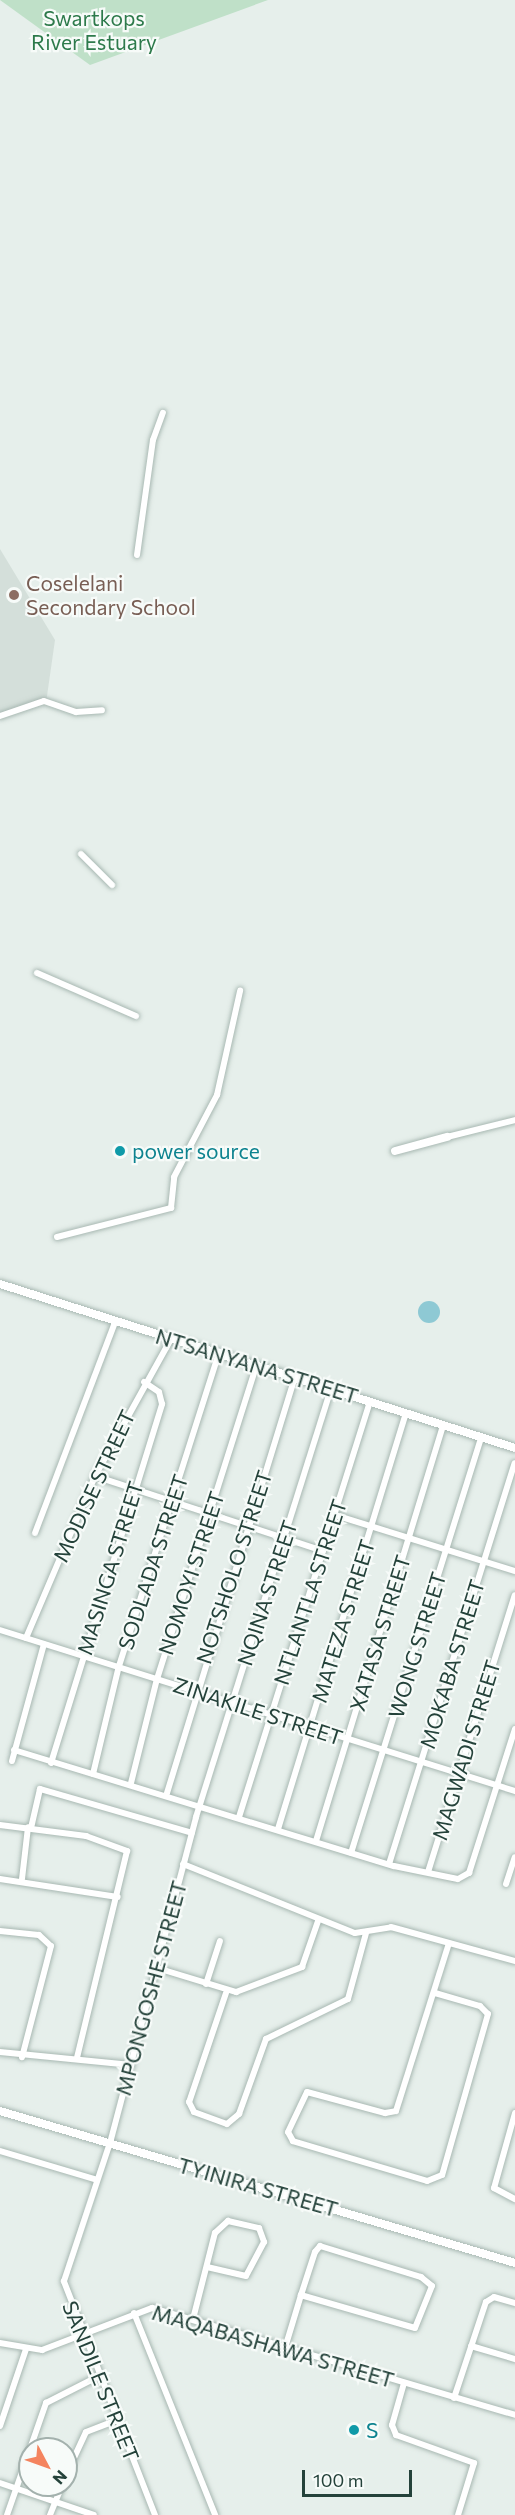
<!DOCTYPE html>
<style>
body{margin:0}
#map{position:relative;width:515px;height:2515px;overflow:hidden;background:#e6efeb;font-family:Commissioner,sans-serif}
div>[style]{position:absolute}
.built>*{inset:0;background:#d4dfda}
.green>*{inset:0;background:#bfe0c8}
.water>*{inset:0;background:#8ec9d4}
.round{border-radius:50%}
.roads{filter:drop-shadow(0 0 2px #a8b8b2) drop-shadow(0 0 2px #a8b8b2)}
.minor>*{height:6px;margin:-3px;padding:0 3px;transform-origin:3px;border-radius:3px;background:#fff}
.tertiary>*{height:8px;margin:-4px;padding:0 4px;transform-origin:4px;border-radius:4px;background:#fff}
.dots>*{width:16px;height:16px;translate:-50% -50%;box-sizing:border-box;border:3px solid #f7fbf9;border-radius:50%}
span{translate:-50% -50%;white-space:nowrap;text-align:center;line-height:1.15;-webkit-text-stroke:4.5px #f7fbf9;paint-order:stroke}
.park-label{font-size:21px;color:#2d7a4b}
.education-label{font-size:21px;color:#785e54}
.left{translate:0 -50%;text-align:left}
.culture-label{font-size:21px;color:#0d838f}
.street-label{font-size:21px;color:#24423a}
.north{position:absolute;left:18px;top:2437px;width:60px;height:60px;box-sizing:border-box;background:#f7fbf9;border:2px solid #a3b1ad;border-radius:50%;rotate:131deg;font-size:16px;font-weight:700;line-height:24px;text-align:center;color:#24423a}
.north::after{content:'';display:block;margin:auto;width:21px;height:27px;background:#f4845f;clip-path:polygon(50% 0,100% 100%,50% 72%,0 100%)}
.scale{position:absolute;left:302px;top:2470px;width:110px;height:27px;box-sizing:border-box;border:3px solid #24423a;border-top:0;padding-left:8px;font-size:18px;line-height:21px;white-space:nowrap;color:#24423a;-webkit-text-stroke:4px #f7fbf9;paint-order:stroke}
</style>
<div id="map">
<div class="built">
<div style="clip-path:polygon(0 549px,55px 640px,46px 703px,0 714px)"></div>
</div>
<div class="green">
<div style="clip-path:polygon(0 0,268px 0,90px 65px)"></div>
</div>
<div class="water">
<div class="round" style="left:418px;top:1301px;width:22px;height:22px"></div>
</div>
<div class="roads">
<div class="minor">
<div style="left:137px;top:555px;width:116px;rotate:-82.1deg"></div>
<div style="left:153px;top:440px;width:29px;rotate:-70deg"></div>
<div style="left:0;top:716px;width:46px;rotate:-18.8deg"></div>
<div style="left:44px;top:701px;width:34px;rotate:19deg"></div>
<div style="left:76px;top:712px;width:26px;rotate:-4deg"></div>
<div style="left:81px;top:854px;width:44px;rotate:45deg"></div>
<div style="left:37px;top:973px;width:108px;rotate:23.5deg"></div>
<div style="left:447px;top:1137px;width:70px;rotate:-14deg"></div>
<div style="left:57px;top:1237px;width:118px;rotate:-14.3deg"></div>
<div style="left:171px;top:1208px;width:31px;rotate:-84deg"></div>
<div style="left:174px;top:1177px;width:93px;rotate:-62.3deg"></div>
<div style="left:217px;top:1095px;width:107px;rotate:-77.5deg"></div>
<div style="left:95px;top:1476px;width:240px;rotate:18.2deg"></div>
<div style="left:335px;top:1515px;width:189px;rotate:17.3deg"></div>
<div style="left:35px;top:1533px;width:226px;rotate:-69.2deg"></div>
<div style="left:0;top:1630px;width:540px;rotate:17.36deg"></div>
<div style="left:26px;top:1638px;width:176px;rotate:-66.9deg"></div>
<div style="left:95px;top:1476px;width:157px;rotate:-61deg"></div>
<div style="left:14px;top:1750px;width:397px;rotate:17deg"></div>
<div style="left:394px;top:1866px;width:65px;rotate:11.5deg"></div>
<div style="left:458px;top:1879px;width:13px;rotate:-29deg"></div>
<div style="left:469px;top:1873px;width:151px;rotate:-72.3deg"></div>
<div style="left:12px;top:1761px;width:121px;rotate:-74.7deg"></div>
<div style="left:51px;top:1763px;width:376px;rotate:-72.8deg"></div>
<div style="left:162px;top:1404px;width:12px;rotate:-104deg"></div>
<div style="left:159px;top:1392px;width:18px;rotate:-146deg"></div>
<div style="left:93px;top:1774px;width:111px;rotate:-76.5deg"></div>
<div style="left:119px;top:1666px;width:330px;rotate:-72.3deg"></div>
<div style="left:131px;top:1783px;width:107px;rotate:-76deg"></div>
<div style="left:157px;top:1679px;width:330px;rotate:-72.4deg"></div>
<div style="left:167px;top:1793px;width:435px;rotate:-72.9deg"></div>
<div style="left:239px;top:1817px;width:436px;rotate:-72.5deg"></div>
<div style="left:0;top:1825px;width:87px;rotate:7.3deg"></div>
<div style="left:86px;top:1836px;width:44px;rotate:20.1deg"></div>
<div style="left:127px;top:1851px;width:213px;rotate:103.6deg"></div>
<div style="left:31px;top:1828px;width:40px;rotate:-77deg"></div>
<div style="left:40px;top:1789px;width:158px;rotate:16.1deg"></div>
<div style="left:278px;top:1829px;width:435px;rotate:-72.9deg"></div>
<div style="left:316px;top:1841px;width:435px;rotate:-73deg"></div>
<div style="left:351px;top:1853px;width:436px;rotate:-72.6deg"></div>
<div style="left:183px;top:1864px;width:185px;rotate:21.9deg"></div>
<div style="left:355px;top:1933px;width:36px;rotate:-9deg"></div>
<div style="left:391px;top:1927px;width:129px;rotate:15.3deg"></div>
<div style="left:389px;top:1864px;width:420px;rotate:-72.6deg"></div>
<div style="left:428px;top:1872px;width:290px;rotate:-72.6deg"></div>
<div style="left:0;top:1879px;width:119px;rotate:8.7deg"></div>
<div style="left:22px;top:1879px;width:52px;rotate:-83.4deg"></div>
<div style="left:506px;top:1884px;width:28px;rotate:-72deg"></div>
<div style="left:0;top:1931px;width:39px;rotate:6deg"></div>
<div style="left:39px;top:1935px;width:16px;rotate:43deg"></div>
<div style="left:51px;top:1946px;width:115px;rotate:104.6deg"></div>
<div style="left:157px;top:1968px;width:83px;rotate:16.9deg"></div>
<div style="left:236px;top:1992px;width:71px;rotate:-20.7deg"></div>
<div style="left:302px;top:1967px;width:49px;rotate:-70.8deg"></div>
<div style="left:206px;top:1984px;width:45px;rotate:-72deg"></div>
<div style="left:226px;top:1993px;width:115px;rotate:108.7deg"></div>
<div style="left:189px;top:2102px;width:11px;rotate:63deg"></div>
<div style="left:194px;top:2112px;width:35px;rotate:20deg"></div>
<div style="left:227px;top:2124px;width:16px;rotate:-40deg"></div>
<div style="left:239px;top:2114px;width:80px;rotate:-70.2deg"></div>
<div style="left:266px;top:2039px;width:91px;rotate:-26deg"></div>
<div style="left:348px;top:1999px;width:68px;rotate:-74.7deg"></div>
<div style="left:435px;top:1993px;width:47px;rotate:16.1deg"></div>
<div style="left:480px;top:2006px;width:11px;rotate:45deg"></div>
<div style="left:488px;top:2014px;width:167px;rotate:105.9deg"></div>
<div style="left:442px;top:2175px;width:16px;rotate:158deg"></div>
<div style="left:427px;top:2181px;width:140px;rotate:-163.4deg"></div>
<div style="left:293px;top:2141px;width:10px;rotate:-119deg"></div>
<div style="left:288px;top:2132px;width:44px;rotate:-64.6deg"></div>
<div style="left:307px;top:2092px;width:81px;rotate:15.1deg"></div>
<div style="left:385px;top:2113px;width:11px;rotate:-10deg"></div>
<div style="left:396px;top:2111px;width:176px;rotate:-72.5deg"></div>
<div style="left:0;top:2052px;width:132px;rotate:5.7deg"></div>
<div style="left:515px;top:2113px;width:78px;rotate:105.6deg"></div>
<div style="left:494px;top:2188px;width:24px;rotate:28deg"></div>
<div style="left:0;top:2151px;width:101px;rotate:16.6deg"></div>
<div style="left:134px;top:2313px;width:218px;rotate:68.1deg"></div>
<div style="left:193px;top:2319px;width:89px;rotate:-75.7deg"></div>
<div style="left:215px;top:2233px;width:18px;rotate:-43deg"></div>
<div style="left:228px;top:2221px;width:32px;rotate:13deg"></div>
<div style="left:259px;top:2228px;width:15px;rotate:70deg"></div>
<div style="left:264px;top:2242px;width:38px;rotate:118deg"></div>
<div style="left:246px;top:2276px;width:40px;rotate:-167deg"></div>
<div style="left:0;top:2343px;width:43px;rotate:9.5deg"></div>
<div style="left:42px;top:2350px;width:118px;rotate:-20.9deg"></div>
<div style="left:152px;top:2308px;width:378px;rotate:16.4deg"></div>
<div style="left:471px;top:2346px;width:46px;rotate:16.5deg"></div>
<div style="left:285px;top:2348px;width:55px;rotate:-73.2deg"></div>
<div style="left:301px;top:2295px;width:45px;rotate:-72deg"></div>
<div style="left:315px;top:2252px;width:8px;rotate:-50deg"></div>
<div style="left:320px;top:2246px;width:106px;rotate:17.1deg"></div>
<div style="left:421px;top:2277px;width:14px;rotate:39deg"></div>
<div style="left:432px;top:2286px;width:45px;rotate:112deg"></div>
<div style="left:415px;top:2328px;width:119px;rotate:-163.9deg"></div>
<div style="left:404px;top:2383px;width:44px;rotate:105.9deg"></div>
<div style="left:392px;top:2425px;width:11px;rotate:68deg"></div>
<div style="left:396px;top:2435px;width:83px;rotate:19.7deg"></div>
<div style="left:474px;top:2463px;width:54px;rotate:107.1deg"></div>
<div style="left:454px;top:2398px;width:101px;rotate:-71.6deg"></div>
<div style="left:486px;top:2302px;width:9px;rotate:-32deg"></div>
<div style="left:494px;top:2297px;width:22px;rotate:16deg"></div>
<div style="left:0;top:2426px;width:81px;rotate:-71.3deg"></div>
<div style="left:66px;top:2475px;width:47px;rotate:-65.1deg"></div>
<div style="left:86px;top:2432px;width:33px;rotate:-21deg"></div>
<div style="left:0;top:2483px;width:99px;rotate:18.8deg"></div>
<div style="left:7px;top:2515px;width:119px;rotate:-70.8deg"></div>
<div style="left:46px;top:2403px;width:59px;rotate:-27deg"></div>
<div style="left:50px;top:2515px;width:32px;rotate:-68deg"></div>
<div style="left:155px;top:2515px;width:251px;rotate:-111.3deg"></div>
<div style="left:64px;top:2281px;width:145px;rotate:-71.6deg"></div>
<div style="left:110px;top:2143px;width:337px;rotate:-75.2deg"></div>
<div style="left:196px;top:1817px;width:450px;rotate:-72.5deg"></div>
</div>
<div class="tertiary">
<div style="left:395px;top:1151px;width:54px;rotate:-15.1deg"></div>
<div style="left:0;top:1284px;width:540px;rotate:17.66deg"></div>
<div style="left:0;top:2111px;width:537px;rotate:16.44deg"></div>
</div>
</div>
<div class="dots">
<div style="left:14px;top:595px;background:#8d6e63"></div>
<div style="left:120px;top:1151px;background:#0f9aa8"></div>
<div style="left:354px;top:2430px;background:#0f9aa8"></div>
</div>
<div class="park-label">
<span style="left:94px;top:30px">Swartkops<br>River Estuary</span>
</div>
<div class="education-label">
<span class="left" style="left:26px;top:595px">Coselelani<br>Secondary School</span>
</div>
<div class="culture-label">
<span class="left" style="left:132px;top:1151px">power source</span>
<span class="left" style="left:366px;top:2430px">S</span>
</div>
<div class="street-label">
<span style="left:257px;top:1366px;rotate:17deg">NTSANYANA STREET</span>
<span style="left:94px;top:1486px;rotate:-65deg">MODISE STREET</span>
<span style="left:153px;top:1562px;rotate:-72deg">SODLADA STREET</span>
<span style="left:234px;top:1567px;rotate:-72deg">NOTSHOLO STREET</span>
<span style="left:110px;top:1568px;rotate:-73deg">MASINGA STREET</span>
<span style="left:191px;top:1573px;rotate:-72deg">NOMOYI STREET</span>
<span style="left:310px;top:1592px;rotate:-72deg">NTLANTLA STREET</span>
<span style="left:267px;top:1593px;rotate:-72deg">NQINA STREET</span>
<span style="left:343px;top:1621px;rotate:-73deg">MATEZA STREET</span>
<span style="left:380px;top:1633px;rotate:-73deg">XATASA STREET</span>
<span style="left:417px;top:1645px;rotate:-73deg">WONG STREET</span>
<span style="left:452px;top:1664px;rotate:-73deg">MOKABA STREET</span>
<span style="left:258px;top:1711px;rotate:18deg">ZINAKILE STREET</span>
<span style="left:466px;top:1750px;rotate:-73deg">MAGWADI STREET</span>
<span style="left:151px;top:1988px;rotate:-75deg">MPONGOSHE STREET</span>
<span style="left:258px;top:2187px;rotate:16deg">TYINIRA STREET</span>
<span style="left:273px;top:2346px;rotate:16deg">MAQABASHAWA STREET</span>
<span style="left:101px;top:2381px;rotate:68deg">SANDILE STREET</span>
</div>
<div class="north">N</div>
<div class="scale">100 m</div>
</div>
